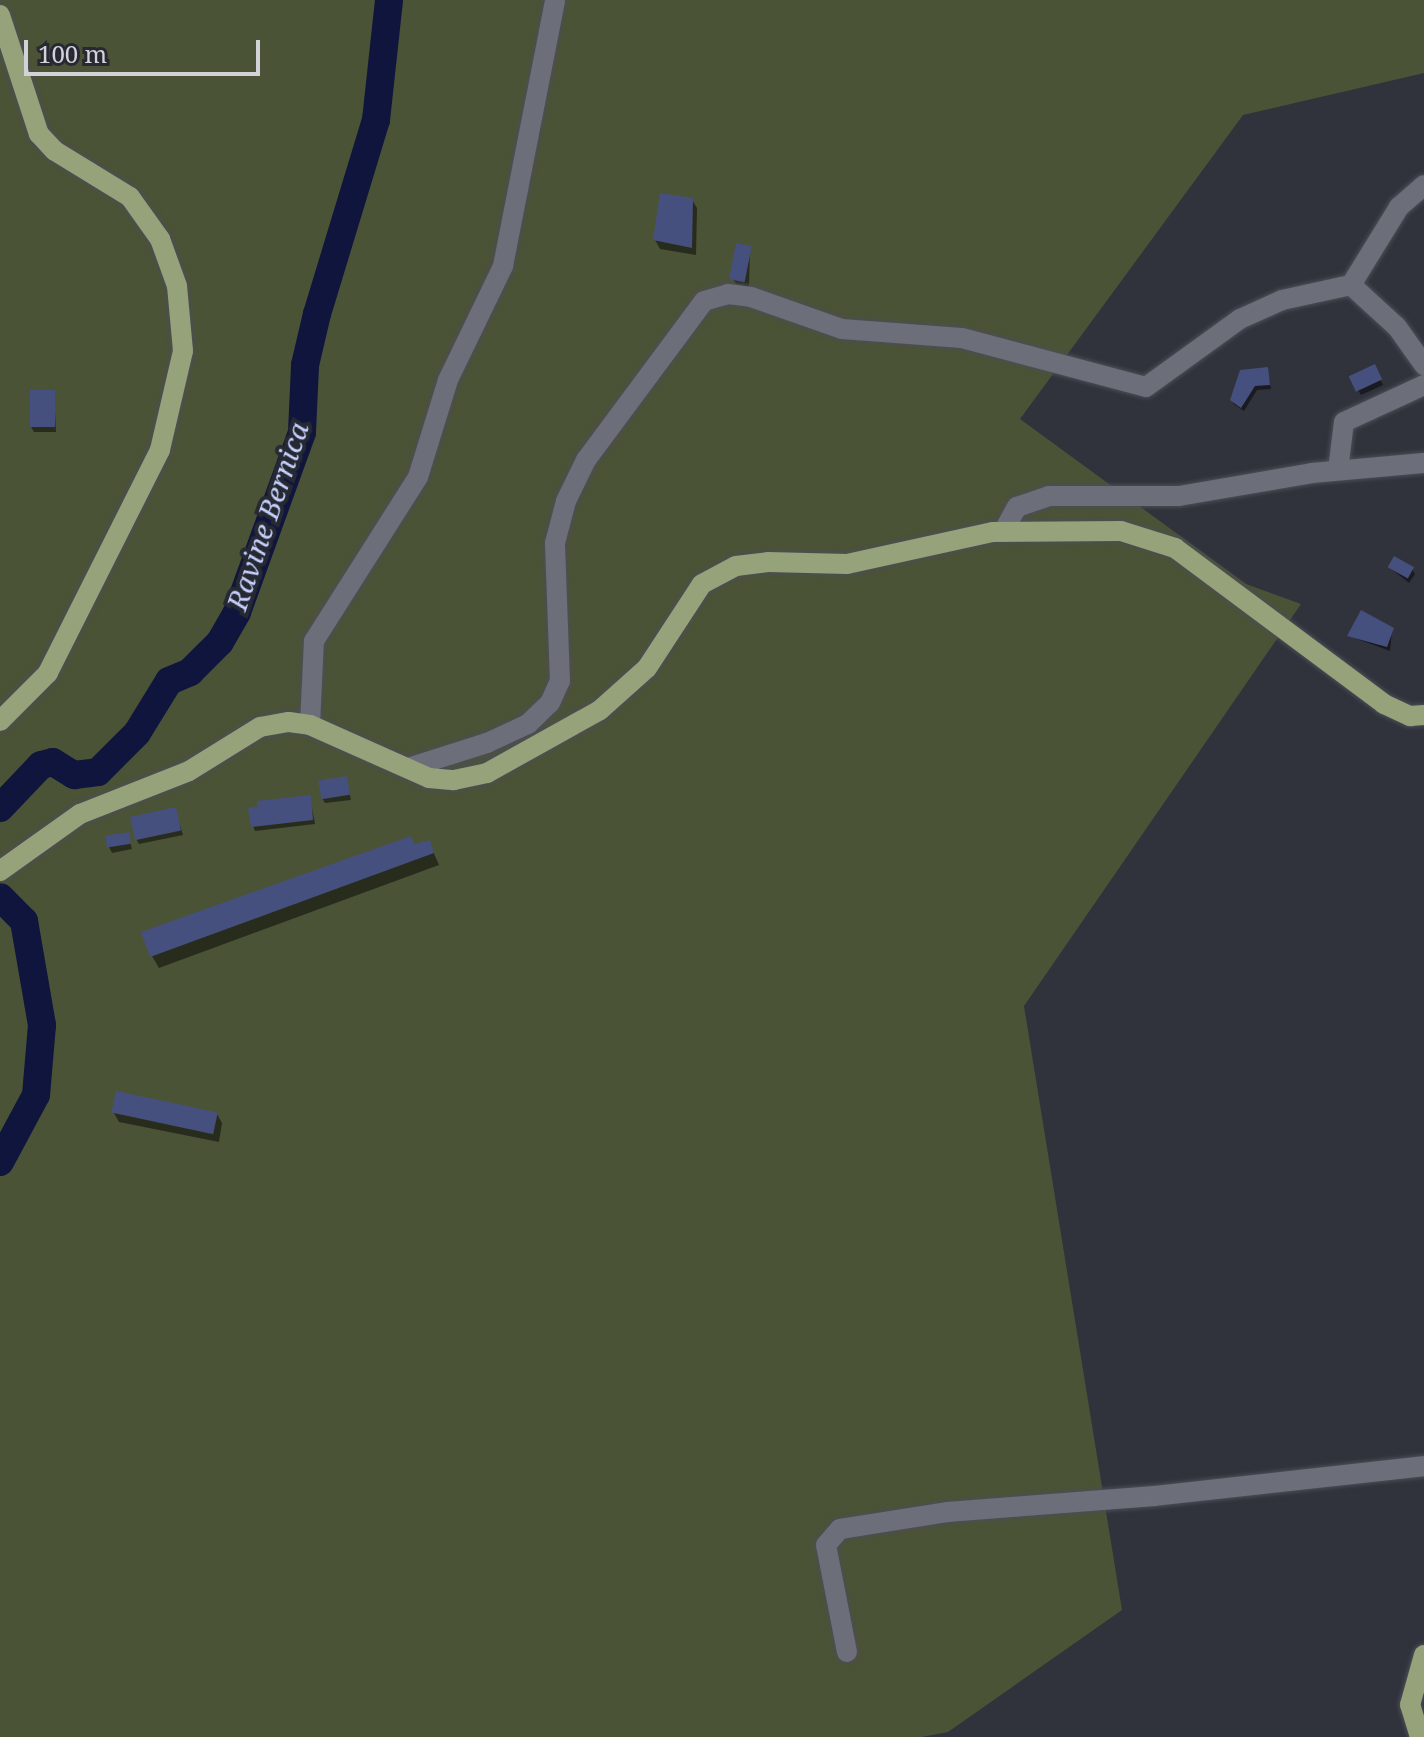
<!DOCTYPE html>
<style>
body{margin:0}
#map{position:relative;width:1424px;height:1737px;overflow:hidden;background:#30333c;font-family:"Noto Serif",serif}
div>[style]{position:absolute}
.green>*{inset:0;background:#4b5336}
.shadow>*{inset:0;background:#0007}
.river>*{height:28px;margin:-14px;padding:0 14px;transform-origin:14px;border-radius:14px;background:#10153d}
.building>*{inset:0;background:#46507e;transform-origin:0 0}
.roads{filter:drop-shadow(0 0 2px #4c4e56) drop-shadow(0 0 2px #4c4e56)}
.minor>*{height:20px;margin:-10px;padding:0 10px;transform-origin:10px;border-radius:10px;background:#6c6f7a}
.major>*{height:20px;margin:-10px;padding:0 10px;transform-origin:10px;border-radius:10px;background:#96a27a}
span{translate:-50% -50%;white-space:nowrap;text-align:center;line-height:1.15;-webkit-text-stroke:8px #262932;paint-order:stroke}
.water-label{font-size:28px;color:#c5d0fd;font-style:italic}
.scale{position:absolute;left:24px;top:40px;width:236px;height:36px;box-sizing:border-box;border:4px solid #d1d3d9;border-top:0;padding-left:10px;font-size:24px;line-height:28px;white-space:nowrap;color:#d1d3d9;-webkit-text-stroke:6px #262932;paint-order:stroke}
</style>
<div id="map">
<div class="green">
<div style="clip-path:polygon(0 0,1424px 0,1424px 73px,1243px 115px,1020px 419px,1246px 584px,1301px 604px,1024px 1006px,1122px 1610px,948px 1732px,922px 1737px,0 1737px)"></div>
</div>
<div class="shadow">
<div style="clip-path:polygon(692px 200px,697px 208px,696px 255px,660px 249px,655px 240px)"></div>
<div style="clip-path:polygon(750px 247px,749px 287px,736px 284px,733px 279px)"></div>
<div style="clip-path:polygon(1267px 369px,1271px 389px,1257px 390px,1244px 411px,1234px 404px,1232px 400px)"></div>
<div style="clip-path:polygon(1377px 372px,1383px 385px,1361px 395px,1358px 390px)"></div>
<div style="clip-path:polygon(54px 392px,56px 432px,34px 432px,31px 427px)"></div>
<div style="clip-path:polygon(1389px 567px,1412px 569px,1415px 574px,1409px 583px)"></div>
<div style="clip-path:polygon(1392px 630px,1390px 651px,1349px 636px)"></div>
<div style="clip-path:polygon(346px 778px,351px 800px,325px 803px,322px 798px)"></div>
<div style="clip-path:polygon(310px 798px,315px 824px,255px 831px,253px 826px)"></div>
<div style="clip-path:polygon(175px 809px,183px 835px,139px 844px,136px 839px)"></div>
<div style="clip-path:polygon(128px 834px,132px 849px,112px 853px,109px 847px)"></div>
<div style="clip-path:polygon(429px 842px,439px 865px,159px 968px,152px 956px)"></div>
<div style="clip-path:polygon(114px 1113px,217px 1114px,222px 1123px,219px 1142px,119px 1122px)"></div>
</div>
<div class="river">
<div style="left:0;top:808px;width:59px;rotate:-46.4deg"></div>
<div style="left:41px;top:765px;width:12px;rotate:-14deg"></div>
<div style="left:53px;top:762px;width:25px;rotate:32deg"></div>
<div style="left:74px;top:775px;width:24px;rotate:-7deg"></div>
<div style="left:98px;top:772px;width:55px;rotate:-45deg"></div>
<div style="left:137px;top:733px;width:61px;rotate:-58.4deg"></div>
<div style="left:169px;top:681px;width:23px;rotate:-23deg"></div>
<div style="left:190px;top:672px;width:42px;rotate:-45deg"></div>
<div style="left:220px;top:642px;width:34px;rotate:-60deg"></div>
<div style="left:237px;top:612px;width:191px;rotate:-70.1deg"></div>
<div style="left:302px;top:432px;width:67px;rotate:-87.4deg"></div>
<div style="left:305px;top:365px;width:52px;rotate:-76.8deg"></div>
<div style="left:317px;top:314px;width:203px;rotate:-73.1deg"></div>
<div style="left:376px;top:120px;width:121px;rotate:-83.8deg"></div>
<div style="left:0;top:897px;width:34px;rotate:45deg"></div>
<div style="left:24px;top:921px;width:106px;rotate:80.2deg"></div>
<div style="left:42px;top:1025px;width:70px;rotate:94.9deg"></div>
<div style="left:36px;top:1095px;width:76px;rotate:118.2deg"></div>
</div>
<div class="building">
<div style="clip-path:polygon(660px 193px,693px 198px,692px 248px,653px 240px)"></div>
<div style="left:736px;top:243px;width:16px;height:37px;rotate:11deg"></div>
<div style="left:1375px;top:364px;width:17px;height:29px;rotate:65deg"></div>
<div style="clip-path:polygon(1268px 367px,1270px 385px,1255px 386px,1241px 408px,1230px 400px,1240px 370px)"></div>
<div style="left:30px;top:390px;width:25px;height:37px"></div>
<div style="left:1394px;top:556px;width:23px;height:13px;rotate:29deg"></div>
<div style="clip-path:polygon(1361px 610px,1394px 628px,1387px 647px,1347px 636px)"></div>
<div style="left:347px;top:776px;width:19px;height:29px;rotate:81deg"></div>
<div style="clip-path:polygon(311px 795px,313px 820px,251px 827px,248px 808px,257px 807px,257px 801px)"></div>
<div style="left:176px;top:807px;width:24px;height:47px;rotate:78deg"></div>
<div style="left:129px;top:832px;width:12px;height:24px;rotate:81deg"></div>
<div style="clip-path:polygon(411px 836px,414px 844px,430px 840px,434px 853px,150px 957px,141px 932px)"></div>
<div style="left:116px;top:1091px;width:104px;height:22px;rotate:12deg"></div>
</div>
<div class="roads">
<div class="minor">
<div style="left:1351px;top:285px;width:62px;rotate:42.4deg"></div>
<div style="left:1397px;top:327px;width:47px;rotate:54.6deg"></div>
<div style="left:1338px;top:470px;width:48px;rotate:-82.9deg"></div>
<div style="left:1344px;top:422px;width:88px;rotate:-24.8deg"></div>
<div style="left:1003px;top:532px;width:29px;rotate:-61deg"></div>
<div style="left:1017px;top:507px;width:34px;rotate:-19deg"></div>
<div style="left:1049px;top:496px;width:130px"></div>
<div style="left:1179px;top:496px;width:135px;rotate:-9.8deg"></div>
<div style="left:1312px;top:473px;width:112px;rotate:-5.1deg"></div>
<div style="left:310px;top:725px;width:84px;rotate:-87.3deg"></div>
<div style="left:314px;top:641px;width:194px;rotate:-57.6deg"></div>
<div style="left:418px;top:477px;width:102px;rotate:-72.8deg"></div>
<div style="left:448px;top:380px;width:127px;rotate:-64.2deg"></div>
<div style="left:503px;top:266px;width:271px;rotate:-78.9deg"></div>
<div style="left:408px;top:768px;width:83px;rotate:-17.6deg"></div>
<div style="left:487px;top:743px;width:45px;rotate:-24.9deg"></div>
<div style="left:528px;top:724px;width:30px;rotate:-44deg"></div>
<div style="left:550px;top:703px;width:24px;rotate:-66deg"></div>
<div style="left:560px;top:681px;width:138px;rotate:-92.1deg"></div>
<div style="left:555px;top:543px;width:43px;rotate:-75.3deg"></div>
<div style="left:566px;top:501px;width:46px;rotate:-64deg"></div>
<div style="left:586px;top:460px;width:198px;rotate:-53.4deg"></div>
<div style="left:704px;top:301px;width:25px;rotate:-16deg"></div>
<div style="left:728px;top:294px;width:23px;rotate:7deg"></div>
<div style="left:751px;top:297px;width:96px;rotate:19.4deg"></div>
<div style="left:842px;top:329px;width:120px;rotate:4.3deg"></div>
<div style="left:962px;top:338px;width:190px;rotate:14.9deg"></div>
<div style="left:1146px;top:387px;width:116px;rotate:-35.9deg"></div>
<div style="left:1240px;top:319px;width:46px;rotate:-24.3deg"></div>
<div style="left:1282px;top:300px;width:71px;rotate:-12.3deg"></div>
<div style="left:1351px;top:285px;width:92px;rotate:-58.4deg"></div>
<div style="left:1399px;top:207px;width:33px;rotate:-41deg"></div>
<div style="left:847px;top:1652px;width:109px;rotate:-101.1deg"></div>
<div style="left:826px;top:1545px;width:21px;rotate:-49deg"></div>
<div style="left:840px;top:1529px;width:108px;rotate:-9deg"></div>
<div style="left:947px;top:1512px;width:208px;rotate:-4.4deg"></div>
<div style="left:1154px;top:1496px;width:272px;rotate:-6.3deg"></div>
</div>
<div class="major">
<div style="left:0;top:15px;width:125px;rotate:71.9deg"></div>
<div style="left:39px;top:134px;width:23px;rotate:47deg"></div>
<div style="left:55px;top:151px;width:88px;rotate:31.5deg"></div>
<div style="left:130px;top:197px;width:52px;rotate:54.5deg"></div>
<div style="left:160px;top:239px;width:50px;rotate:70.1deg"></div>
<div style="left:177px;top:286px;width:65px;rotate:84.7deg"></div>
<div style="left:183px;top:351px;width:102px;rotate:103.1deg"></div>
<div style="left:160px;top:450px;width:250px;rotate:116.7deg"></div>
<div style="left:48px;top:673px;width:68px;rotate:135deg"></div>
<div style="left:0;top:871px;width:98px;rotate:-35.5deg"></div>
<div style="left:80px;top:814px;width:117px;rotate:-21.5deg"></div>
<div style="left:189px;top:771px;width:84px;rotate:-31.8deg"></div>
<div style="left:260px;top:727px;width:29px;rotate:-10deg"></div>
<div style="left:289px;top:722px;width:21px;rotate:8deg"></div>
<div style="left:310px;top:725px;width:130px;rotate:24deg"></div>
<div style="left:429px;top:778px;width:25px;rotate:5deg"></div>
<div style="left:454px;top:780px;width:34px;rotate:-12deg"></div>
<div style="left:487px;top:773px;width:129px;rotate:-29.1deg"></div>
<div style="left:600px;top:710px;width:63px;rotate:-41.8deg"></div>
<div style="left:647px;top:668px;width:100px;rotate:-56.8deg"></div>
<div style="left:702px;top:584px;width:38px;rotate:-28deg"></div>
<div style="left:736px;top:566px;width:32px;rotate:-7deg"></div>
<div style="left:768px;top:562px;width:79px;rotate:1.5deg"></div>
<div style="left:847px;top:564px;width:149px;rotate:-12.4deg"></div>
<div style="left:993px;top:532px;width:128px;rotate:-0.4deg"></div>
<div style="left:1121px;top:531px;width:57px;rotate:17.5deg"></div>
<div style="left:1175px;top:548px;width:261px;rotate:36.7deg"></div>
<div style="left:1384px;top:704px;width:29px;rotate:25deg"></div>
<div style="left:1410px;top:716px;width:14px;rotate:-4deg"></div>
<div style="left:1420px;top:1737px;width:34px;rotate:-107deg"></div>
<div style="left:1410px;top:1705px;width:52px;rotate:-74.4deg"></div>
</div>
</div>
<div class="water-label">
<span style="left:267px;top:516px;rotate:-71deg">Ravine Bernica</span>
</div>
<div class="scale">100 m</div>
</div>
